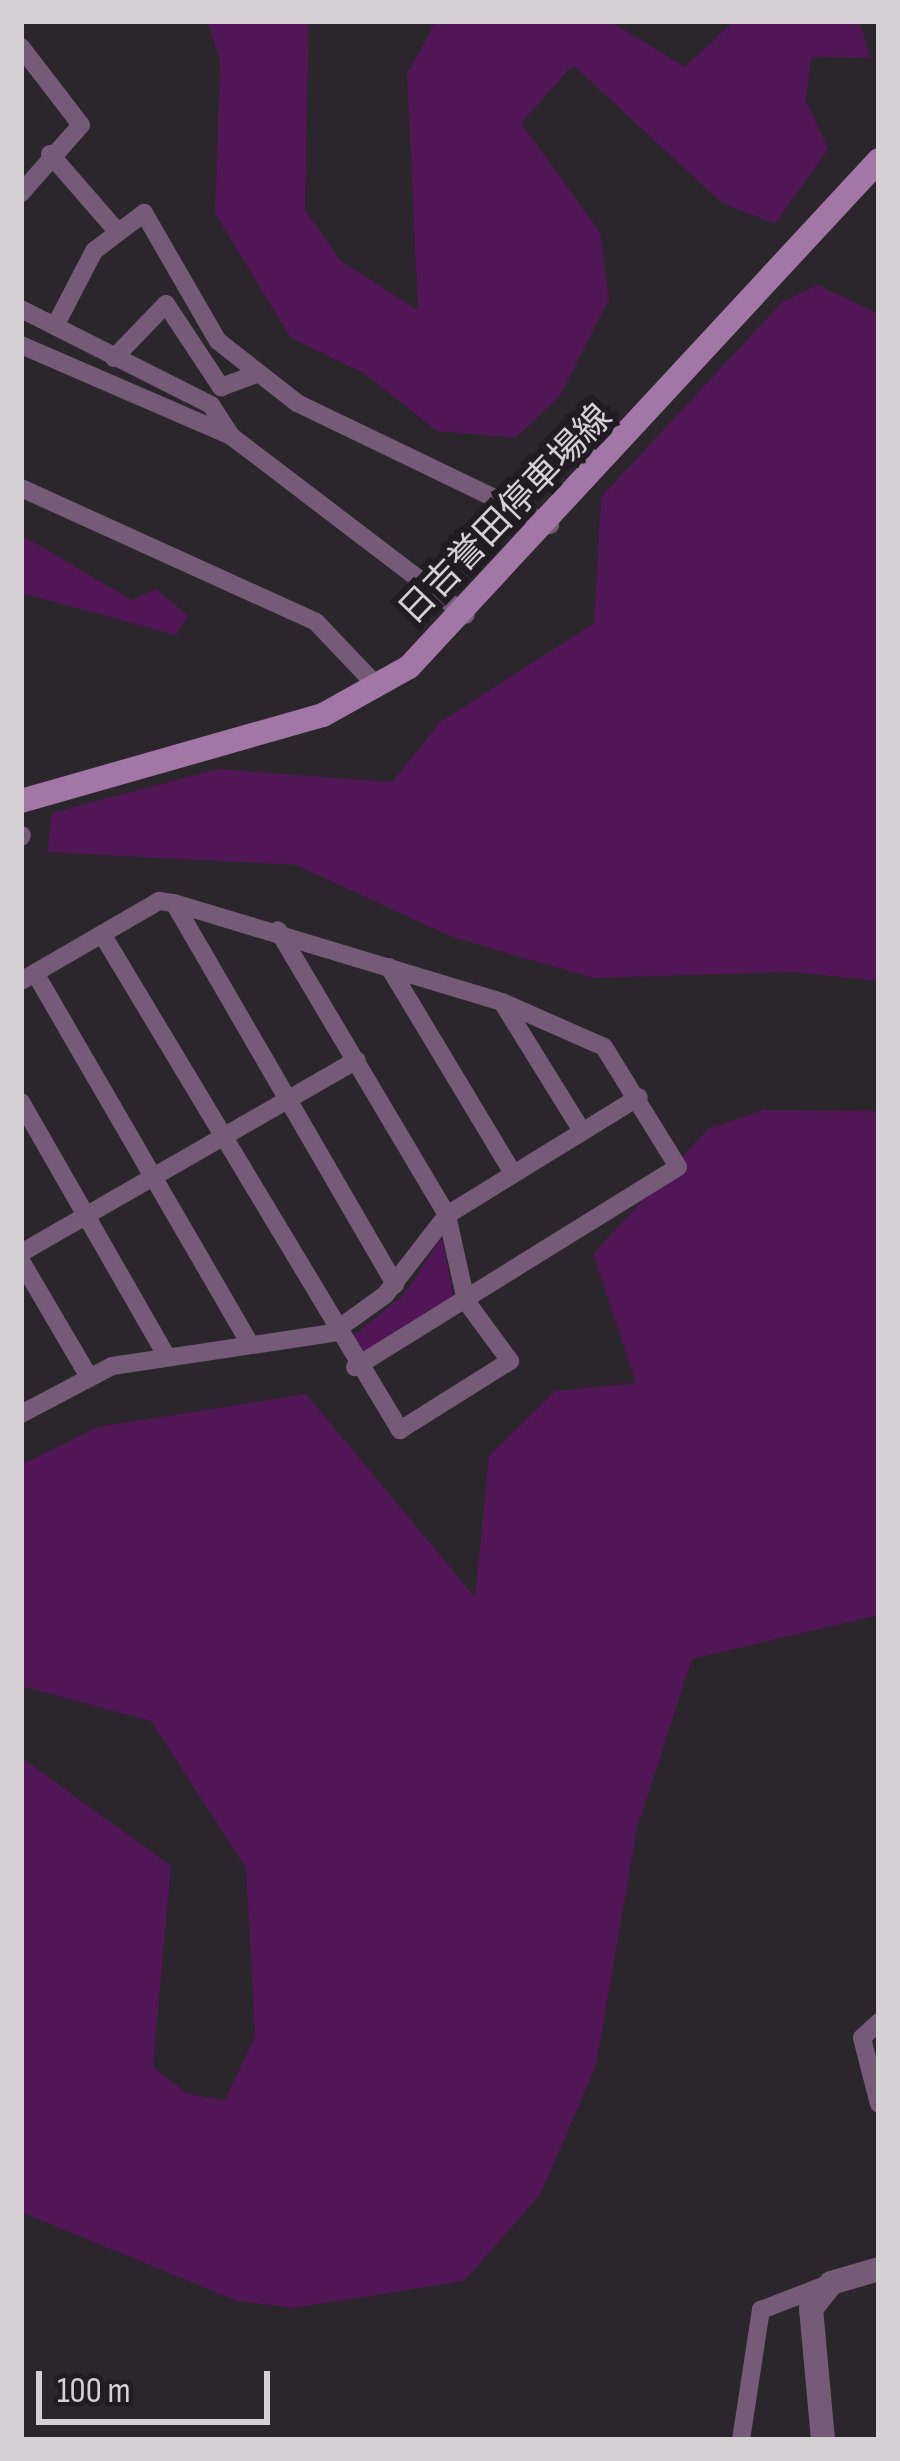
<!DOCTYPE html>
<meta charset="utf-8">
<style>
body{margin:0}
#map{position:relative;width:900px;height:2461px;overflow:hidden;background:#2b262b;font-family:"Sofia Sans Condensed","Noto Sans JP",sans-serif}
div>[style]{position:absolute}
.green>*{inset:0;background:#501655}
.minor>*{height:18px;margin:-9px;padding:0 9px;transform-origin:9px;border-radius:9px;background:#765b78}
.tertiary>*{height:24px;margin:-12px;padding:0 12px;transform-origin:12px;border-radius:12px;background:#765b78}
.secondary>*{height:24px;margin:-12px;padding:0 12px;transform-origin:12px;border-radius:12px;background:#a277a5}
span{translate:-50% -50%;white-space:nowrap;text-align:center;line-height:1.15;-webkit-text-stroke:12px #211c22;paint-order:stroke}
.street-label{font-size:36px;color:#d4d0d4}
.frame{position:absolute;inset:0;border:24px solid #d4d0d4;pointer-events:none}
.scale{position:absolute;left:36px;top:2371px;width:234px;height:54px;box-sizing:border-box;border:6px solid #d4d0d4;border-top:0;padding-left:15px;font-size:36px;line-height:42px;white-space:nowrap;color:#d4d0d4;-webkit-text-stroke:9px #211c22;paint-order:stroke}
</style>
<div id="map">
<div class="green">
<div style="clip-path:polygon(207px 21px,309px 21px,305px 210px,341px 261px,418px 310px,407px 74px,436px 21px,610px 21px,685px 67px,734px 21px,859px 21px,871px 58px,811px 57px,806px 100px,828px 149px,775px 224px,722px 203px,573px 65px,521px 123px,600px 232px,609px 299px,560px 396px,515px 438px,437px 431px,365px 374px,290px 337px,215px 213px,220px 60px)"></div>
<div style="clip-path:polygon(818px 285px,879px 314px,879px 981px,791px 972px,593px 978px,452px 937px,296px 865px,47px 852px,52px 813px,218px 769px,392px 782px,440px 722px,594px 623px,601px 497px,782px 302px)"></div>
<div style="clip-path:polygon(21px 535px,132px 600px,156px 589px,188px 616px,176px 635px,21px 593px)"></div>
<div style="clip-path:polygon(763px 1110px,879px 1111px,879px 1615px,692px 1659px,637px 1828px,596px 2066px,540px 2195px,464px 2281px,294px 2308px,237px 2301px,21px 2212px,21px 1757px,171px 1866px,153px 2067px,188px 2094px,225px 2100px,255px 2036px,246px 1868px,151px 1721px,21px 1686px,21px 1465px,98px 1427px,306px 1394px,475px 1597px,489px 1456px,555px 1391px,636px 1383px,593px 1254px,708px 1129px)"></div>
<div style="clip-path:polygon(442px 1237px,454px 1301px,362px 1357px,345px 1342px,404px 1295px)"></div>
</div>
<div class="minor">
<div style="left:21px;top:47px;width:98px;rotate:52.4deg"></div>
<div style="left:81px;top:125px;width:91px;rotate:131.4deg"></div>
<div style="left:50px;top:154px;width:102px;rotate:49deg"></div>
<div style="left:21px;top:309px;width:213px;rotate:26.8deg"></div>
<div style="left:211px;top:405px;width:37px;rotate:57deg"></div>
<div style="left:55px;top:326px;width:85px;rotate:-62.5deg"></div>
<div style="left:94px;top:251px;width:63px;rotate:-37.2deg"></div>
<div style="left:144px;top:213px;width:148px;rotate:60deg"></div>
<div style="left:218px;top:341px;width:100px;rotate:38.1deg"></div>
<div style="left:297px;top:403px;width:281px;rotate:25.7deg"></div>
<div style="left:21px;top:345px;width:229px;rotate:23.4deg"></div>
<div style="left:231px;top:436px;width:295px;rotate:37.3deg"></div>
<div style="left:114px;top:358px;width:75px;rotate:-46.1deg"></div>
<div style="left:166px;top:304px;width:100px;rotate:56.5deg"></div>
<div style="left:221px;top:387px;width:40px;rotate:-20.2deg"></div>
<div style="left:21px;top:488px;width:324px;rotate:24.4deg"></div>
<div style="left:316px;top:622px;width:90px;rotate:46.4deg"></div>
<div style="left:21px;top:837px;width:2px;rotate:-63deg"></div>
<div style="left:174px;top:903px;width:441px;rotate:59.9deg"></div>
<div style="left:102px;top:934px;width:579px;rotate:59deg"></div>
<div style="left:400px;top:1430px;width:130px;rotate:-32.1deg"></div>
<div style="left:510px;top:1361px;width:74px;rotate:-126.3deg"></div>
<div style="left:466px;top:1301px;width:88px;rotate:-102.5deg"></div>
<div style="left:447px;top:1215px;width:331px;rotate:-120.7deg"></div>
<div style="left:389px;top:967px;width:240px;rotate:59deg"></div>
<div style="left:35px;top:973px;width:430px;rotate:59.9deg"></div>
<div style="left:21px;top:981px;width:160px;rotate:-30.1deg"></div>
<div style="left:159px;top:901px;width:15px;rotate:8deg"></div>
<div style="left:174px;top:903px;width:343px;rotate:16.8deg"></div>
<div style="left:502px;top:1002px;width:111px;rotate:23.8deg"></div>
<div style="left:604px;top:1047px;width:141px;rotate:58.3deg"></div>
<div style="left:678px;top:1167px;width:380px;rotate:148.2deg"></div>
<div style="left:502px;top:1002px;width:152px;rotate:58.2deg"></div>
<div style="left:21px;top:1102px;width:294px;rotate:60.2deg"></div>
<div style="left:21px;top:1253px;width:387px;rotate:-29.9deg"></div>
<div style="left:21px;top:1261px;width:134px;rotate:59.6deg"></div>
<div style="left:21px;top:1414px;width:103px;rotate:-27.8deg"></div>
<div style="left:112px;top:1366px;width:222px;rotate:-8.5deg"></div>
<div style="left:332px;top:1333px;width:65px;rotate:-35.6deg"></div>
<div style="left:385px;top:1295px;width:101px;rotate:-52.2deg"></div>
<div style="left:447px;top:1215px;width:225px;rotate:-31.6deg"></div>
<div style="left:879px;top:2022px;width:23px;rotate:137deg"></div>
<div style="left:862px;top:2038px;width:68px;rotate:75.6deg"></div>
<div style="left:741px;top:2440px;width:132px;rotate:-81.3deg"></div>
<div style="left:761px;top:2310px;width:75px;rotate:-21.1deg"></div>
</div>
<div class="tertiary">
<div style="left:823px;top:2440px;width:132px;rotate:-95.2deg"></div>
<div style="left:811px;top:2309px;width:33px;rotate:-52deg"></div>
<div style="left:831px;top:2283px;width:50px;rotate:-16.3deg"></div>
</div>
<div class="secondary">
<div style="left:21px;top:801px;width:314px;rotate:-15.9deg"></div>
<div style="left:323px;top:715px;width:98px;rotate:-29.2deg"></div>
<div style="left:409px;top:667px;width:691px;rotate:-47.17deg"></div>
</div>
<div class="street-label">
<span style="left:506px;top:515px;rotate:-46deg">日吉誉田停車場線</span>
</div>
<div class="frame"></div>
<div class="scale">100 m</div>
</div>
